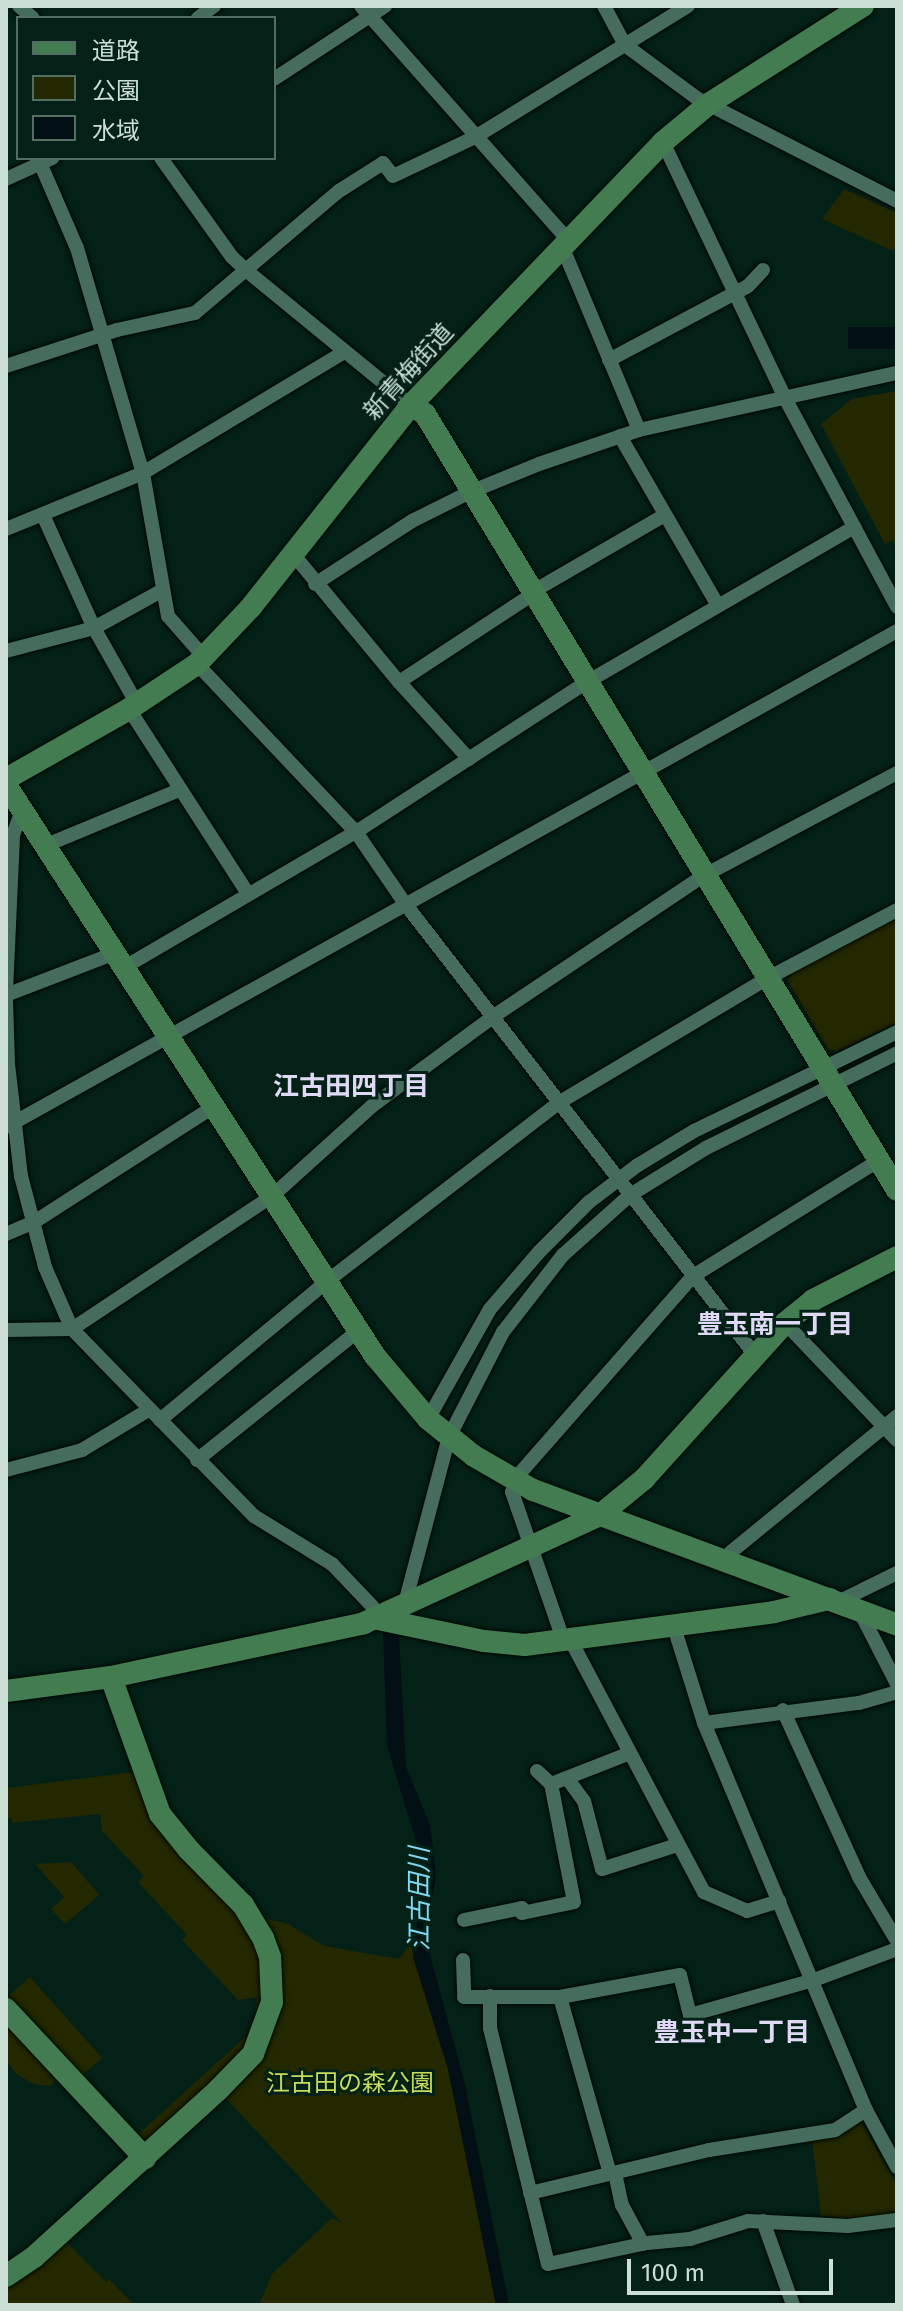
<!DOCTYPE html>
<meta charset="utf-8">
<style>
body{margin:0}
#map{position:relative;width:903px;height:2311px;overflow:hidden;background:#042117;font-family:"Fira Sans","Noto Sans JP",sans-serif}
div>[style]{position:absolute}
.green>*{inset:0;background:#232801}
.water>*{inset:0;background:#020f14;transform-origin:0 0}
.roads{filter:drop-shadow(0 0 2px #000904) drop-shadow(0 0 2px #000904)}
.street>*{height:14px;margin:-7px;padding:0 7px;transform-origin:7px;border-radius:7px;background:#466c5d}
.secondary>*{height:22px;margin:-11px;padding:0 11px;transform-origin:11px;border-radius:11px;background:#447c52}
span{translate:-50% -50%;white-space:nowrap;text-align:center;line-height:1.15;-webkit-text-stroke:6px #042117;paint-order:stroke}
.street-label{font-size:24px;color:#cbdfd6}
.park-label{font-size:24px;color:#c7da5b}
.neighbourhood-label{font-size:26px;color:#e0d9f6;font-weight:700}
.water-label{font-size:26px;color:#81d8f2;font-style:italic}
.frame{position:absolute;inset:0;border:8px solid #cbdfd6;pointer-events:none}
.legend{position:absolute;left:16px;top:16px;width:260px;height:144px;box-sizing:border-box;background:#042117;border:2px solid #546d63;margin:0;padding:10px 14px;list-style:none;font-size:24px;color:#cbdfd6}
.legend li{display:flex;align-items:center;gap:16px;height:40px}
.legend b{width:40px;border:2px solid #546d63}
.scale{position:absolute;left:627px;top:2259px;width:206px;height:36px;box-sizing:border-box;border:4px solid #cbdfd6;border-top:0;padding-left:10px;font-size:24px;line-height:28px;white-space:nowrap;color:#cbdfd6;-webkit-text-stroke:6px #042117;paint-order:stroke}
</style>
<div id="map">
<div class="green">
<div style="clip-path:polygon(844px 189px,897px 213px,897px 243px,893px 251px,822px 219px)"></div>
<div style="clip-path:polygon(897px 391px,897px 548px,893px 540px,885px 544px,821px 424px,852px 399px)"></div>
<div style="clip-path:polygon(897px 917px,897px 1023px,836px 1051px,828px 1049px,788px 981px,791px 973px)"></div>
<div style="clip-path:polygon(143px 1771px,151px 1794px,251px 1915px,288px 1924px,324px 1946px,399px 1959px,413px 1940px,411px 1947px,448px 2069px,496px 2305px,259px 2305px,272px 2274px,332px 2218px,342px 2223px,218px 2090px,145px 2158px,130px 2142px,245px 2037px,255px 2017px,257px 1997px,238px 2000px,182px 1940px,187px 1935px,138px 1882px,144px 1876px,102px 1831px,100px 1814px,12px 1823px,11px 1818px,6px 1819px,6px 1788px)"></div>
<div style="clip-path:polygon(71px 1862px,99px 1895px,65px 1924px,51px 1909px,64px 1897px,35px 1864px)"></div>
<div style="clip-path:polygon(30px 1977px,102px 2058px,74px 2082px,65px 2073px,50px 2086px,34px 2084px,16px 2074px,6px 2060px,6px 1998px)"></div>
<div style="clip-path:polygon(861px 2122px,897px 2185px,897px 2215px,865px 2220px,821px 2216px,812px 2140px,835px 2137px)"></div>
<div style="clip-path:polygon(59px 2235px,106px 2282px,109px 2279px,134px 2305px,6px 2305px,6px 2276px)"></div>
</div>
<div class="water">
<div style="left:897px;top:327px;width:22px;height:49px;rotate:90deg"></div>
<div style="clip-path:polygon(383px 1632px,399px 1636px,406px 1767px,430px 1825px,433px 1849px,436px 1876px,428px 1927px,430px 1955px,464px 2080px,509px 2305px,496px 2305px,448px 2069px,413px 1957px,421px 1885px,419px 1851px,387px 1746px)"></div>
</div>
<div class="roads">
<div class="street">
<div style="left:19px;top:6px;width:18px;rotate:41deg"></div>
<div style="left:361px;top:6px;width:312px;rotate:48.5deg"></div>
<div style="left:604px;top:6px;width:44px;rotate:61.7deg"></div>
<div style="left:625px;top:45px;width:91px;rotate:36.5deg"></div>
<div style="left:698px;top:99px;width:224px;rotate:27.1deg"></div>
<div style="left:198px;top:18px;width:20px;rotate:-37deg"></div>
<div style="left:274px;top:79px;width:133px;rotate:-33.3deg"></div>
<div style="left:663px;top:142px;width:284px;rotate:64.5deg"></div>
<div style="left:785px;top:398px;width:237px;rotate:61.8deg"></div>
<div style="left:161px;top:158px;width:122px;rotate:54.4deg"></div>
<div style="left:232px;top:257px;width:21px;rotate:43deg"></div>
<div style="left:247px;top:271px;width:212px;rotate:39.3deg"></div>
<div style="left:41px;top:165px;width:90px;rotate:66.6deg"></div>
<div style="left:77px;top:248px;width:234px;rotate:73.7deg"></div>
<div style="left:143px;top:473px;width:145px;rotate:80.1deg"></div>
<div style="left:168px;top:616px;width:55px;rotate:48.7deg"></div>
<div style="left:6px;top:179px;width:51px;rotate:-24.5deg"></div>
<div style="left:562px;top:246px;width:199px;rotate:67.3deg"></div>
<div style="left:609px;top:360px;width:157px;rotate:-28deg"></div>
<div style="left:748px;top:286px;width:22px;rotate:-47deg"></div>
<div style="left:6px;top:366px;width:117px;rotate:-18deg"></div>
<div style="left:117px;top:330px;width:80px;rotate:-12.3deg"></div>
<div style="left:195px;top:313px;width:189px;rotate:-40.3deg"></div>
<div style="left:339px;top:191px;width:52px;rotate:-32.5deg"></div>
<div style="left:383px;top:163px;width:16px;rotate:52deg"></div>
<div style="left:393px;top:176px;width:91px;rotate:-25.4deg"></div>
<div style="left:475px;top:137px;width:250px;rotate:-31.6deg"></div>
<div style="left:620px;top:436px;width:196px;rotate:60deg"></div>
<div style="left:43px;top:515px;width:124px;rotate:65.7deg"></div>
<div style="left:94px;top:628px;width:87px;rotate:60.5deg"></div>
<div style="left:6px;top:529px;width:148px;rotate:-22.2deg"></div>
<div style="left:143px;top:473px;width:235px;rotate:-31deg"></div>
<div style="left:293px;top:554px;width:166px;rotate:50.4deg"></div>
<div style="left:399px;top:682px;width:104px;rotate:47.7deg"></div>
<div style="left:315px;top:584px;width:116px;rotate:-33deg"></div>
<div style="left:412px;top:521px;width:65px;rotate:-26.6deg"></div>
<div style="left:470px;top:492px;width:74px;rotate:-22.1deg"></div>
<div style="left:539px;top:464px;width:106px;rotate:-18.8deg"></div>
<div style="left:639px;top:430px;width:264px;rotate:-12.5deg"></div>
<div style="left:532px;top:592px;width:154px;rotate:-30.1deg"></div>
<div style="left:6px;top:651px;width:91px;rotate:-14.6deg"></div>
<div style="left:94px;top:628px;width:79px;rotate:-28.8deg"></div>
<div style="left:197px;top:664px;width:231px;rotate:46.6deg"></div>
<div style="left:356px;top:832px;width:88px;rotate:55.6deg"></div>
<div style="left:406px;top:905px;width:569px;rotate:52.2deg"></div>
<div style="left:399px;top:682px;width:160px;rotate:-33.3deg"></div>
<div style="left:129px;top:709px;width:220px;rotate:57.2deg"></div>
<div style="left:44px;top:846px;width:146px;rotate:-22.5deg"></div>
<div style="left:123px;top:968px;width:270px;rotate:-30.3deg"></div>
<div style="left:356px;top:832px;width:275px;rotate:-33deg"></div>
<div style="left:587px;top:682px;width:309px;rotate:-30.1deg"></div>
<div style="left:6px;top:991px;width:156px;rotate:-87.4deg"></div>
<div style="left:13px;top:835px;width:27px;rotate:-70deg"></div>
<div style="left:6px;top:995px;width:115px;rotate:-21deg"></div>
<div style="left:6px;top:1000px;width:64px;rotate:88.2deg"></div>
<div style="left:8px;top:1064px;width:113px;rotate:83.4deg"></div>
<div style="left:21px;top:1176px;width:94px;rotate:75.2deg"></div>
<div style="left:45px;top:1267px;width:68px;rotate:66.5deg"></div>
<div style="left:72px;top:1329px;width:261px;rotate:45.8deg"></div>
<div style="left:254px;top:1516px;width:92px;rotate:31.6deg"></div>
<div style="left:332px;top:1564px;width:58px;rotate:46.4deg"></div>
<div style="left:372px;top:1606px;width:14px;rotate:65deg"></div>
<div style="left:6px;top:1127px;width:1020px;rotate:-29.1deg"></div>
<div style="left:6px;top:1234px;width:30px;rotate:-23deg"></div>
<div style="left:34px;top:1222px;width:213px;rotate:-32.7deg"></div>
<div style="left:785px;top:1323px;width:162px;rotate:46.3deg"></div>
<div style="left:6px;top:1330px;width:66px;rotate:-0.9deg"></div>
<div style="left:72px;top:1329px;width:239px;rotate:-33.6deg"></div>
<div style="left:271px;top:1197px;width:136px;rotate:-42deg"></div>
<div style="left:372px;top:1106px;width:152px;rotate:-36.4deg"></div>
<div style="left:494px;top:1016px;width:254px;rotate:-33.8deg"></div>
<div style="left:705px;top:875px;width:217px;rotate:-28deg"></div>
<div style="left:428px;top:1419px;width:126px;rotate:-60.6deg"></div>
<div style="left:490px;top:1309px;width:75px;rotate:-49.3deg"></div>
<div style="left:539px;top:1252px;width:71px;rotate:-45deg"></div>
<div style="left:589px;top:1202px;width:61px;rotate:-37.1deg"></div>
<div style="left:638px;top:1165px;width:66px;rotate:-31.3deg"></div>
<div style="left:694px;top:1131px;width:226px;rotate:-26deg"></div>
<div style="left:160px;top:1420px;width:216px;rotate:-39.7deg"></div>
<div style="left:326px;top:1282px;width:295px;rotate:-37.6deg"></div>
<div style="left:560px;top:1102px;width:242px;rotate:-30.8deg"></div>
<div style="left:768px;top:978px;width:146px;rotate:-27.8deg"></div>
<div style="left:197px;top:1460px;width:206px;rotate:-38.7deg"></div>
<div style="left:6px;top:1470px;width:79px;rotate:-14.7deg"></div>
<div style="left:82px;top:1450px;width:79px;rotate:-31.1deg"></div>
<div style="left:726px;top:1561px;width:10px;rotate:-61deg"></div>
<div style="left:731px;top:1552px;width:215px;rotate:-39.3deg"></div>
<div style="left:838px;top:1602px;width:66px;rotate:-26.2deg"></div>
<div style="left:404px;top:1607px;width:176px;rotate:-75.2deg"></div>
<div style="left:449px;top:1437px;width:118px;rotate:-62.8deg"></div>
<div style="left:503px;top:1332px;width:98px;rotate:-52.1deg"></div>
<div style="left:563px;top:1255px;width:90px;rotate:-41.8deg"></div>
<div style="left:630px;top:1195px;width:89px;rotate:-31.7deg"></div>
<div style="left:706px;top:1148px;width:213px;rotate:-26.4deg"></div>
<div style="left:859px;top:1610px;width:83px;rotate:62.8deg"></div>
<div style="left:674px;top:1627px;width:101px;rotate:72.6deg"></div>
<div style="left:704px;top:1723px;width:420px;rotate:67.3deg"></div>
<div style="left:866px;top:2110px;width:65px;rotate:61.5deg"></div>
<div style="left:571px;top:1641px;width:284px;rotate:62.1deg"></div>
<div style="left:704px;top:1892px;width:47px;rotate:23.8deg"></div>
<div style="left:747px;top:1911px;width:34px;rotate:-17deg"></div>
<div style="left:564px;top:1642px;width:159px;rotate:-109.1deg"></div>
<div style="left:512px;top:1492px;width:21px;rotate:-67deg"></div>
<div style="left:520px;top:1473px;width:262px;rotate:-48.7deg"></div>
<div style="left:693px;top:1276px;width:219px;rotate:-31.9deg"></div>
<div style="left:783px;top:1710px;width:183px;rotate:65.5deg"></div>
<div style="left:859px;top:1877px;width:74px;rotate:59.3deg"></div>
<div style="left:704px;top:1723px;width:156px;rotate:-7.4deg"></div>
<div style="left:859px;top:1703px;width:40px;rotate:-16deg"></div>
<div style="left:537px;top:1771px;width:19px;rotate:43deg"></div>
<div style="left:551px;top:1784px;width:83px;rotate:-21.3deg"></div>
<div style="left:567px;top:1778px;width:29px;rotate:54deg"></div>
<div style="left:584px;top:1801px;width:70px;rotate:75.2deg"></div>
<div style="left:602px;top:1869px;width:79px;rotate:-17.7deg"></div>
<div style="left:464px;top:1920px;width:59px;rotate:-11.7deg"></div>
<div style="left:522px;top:1908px;width:5px;rotate:90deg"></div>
<div style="left:522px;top:1913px;width:53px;rotate:-11.9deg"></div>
<div style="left:574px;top:1902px;width:120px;rotate:-101deg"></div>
<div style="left:463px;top:1960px;width:37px;rotate:88deg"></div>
<div style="left:464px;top:1997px;width:96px"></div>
<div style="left:560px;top:1997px;width:122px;rotate:-10.4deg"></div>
<div style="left:680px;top:1975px;width:41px;rotate:76deg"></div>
<div style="left:690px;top:2015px;width:129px;rotate:-15.8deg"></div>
<div style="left:814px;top:1980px;width:89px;rotate:-20.5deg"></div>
<div style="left:490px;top:1996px;width:32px;rotate:90deg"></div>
<div style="left:490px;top:2028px;width:243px;rotate:76.2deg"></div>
<div style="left:548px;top:2264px;width:101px;rotate:-12deg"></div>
<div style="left:647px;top:2243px;width:43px;rotate:-5.3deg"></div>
<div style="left:690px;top:2239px;width:61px;rotate:-17.2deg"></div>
<div style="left:748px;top:2221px;width:100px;rotate:2.9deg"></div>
<div style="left:848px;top:2226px;width:49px;rotate:-7deg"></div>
<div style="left:560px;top:1997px;width:184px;rotate:74.2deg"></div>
<div style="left:615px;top:2173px;width:33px;rotate:78deg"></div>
<div style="left:622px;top:2205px;width:44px;rotate:61.7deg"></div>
<div style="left:530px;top:2193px;width:184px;rotate:-13.5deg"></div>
<div style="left:709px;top:2150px;width:128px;rotate:-9deg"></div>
<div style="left:835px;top:2130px;width:37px;rotate:-33deg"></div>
<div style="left:763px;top:2221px;width:89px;rotate:70.3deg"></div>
</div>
<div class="secondary">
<div style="left:411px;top:405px;width:17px;rotate:33deg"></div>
<div style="left:425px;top:414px;width:908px;rotate:58.69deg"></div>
<div style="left:6px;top:779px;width:142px;rotate:-29.6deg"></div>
<div style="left:129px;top:709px;width:82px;rotate:-33.5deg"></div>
<div style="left:197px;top:664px;width:79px;rotate:-46.5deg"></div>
<div style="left:251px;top:607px;width:258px;rotate:-51.6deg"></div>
<div style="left:411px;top:405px;width:364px;rotate:-46.2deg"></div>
<div style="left:663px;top:142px;width:61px;rotate:-39.7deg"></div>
<div style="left:710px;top:103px;width:181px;rotate:-32.4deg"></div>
<div style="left:6px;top:785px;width:680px;rotate:57.13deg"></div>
<div style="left:375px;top:1356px;width:82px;rotate:49.9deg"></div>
<div style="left:428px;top:1419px;width:59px;rotate:38.8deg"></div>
<div style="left:474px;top:1456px;width:68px;rotate:30deg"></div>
<div style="left:533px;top:1490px;width:388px;rotate:20.3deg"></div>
<div style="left:378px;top:1619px;width:108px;rotate:11.7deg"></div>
<div style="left:484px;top:1641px;width:41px;rotate:5.6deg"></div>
<div style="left:525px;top:1645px;width:251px;rotate:-7.5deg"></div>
<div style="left:774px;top:1612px;width:57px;rotate:-13.3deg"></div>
<div style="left:6px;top:1691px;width:106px;rotate:-7.6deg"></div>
<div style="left:111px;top:1677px;width:259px;rotate:-12deg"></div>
<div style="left:364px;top:1623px;width:260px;rotate:-24.6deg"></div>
<div style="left:600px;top:1515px;width:57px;rotate:-39.3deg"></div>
<div style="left:644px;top:1479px;width:210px;rotate:-47.9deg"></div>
<div style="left:785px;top:1323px;width:36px;rotate:-39deg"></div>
<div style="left:813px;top:1300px;width:94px;rotate:-27.1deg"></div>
<div style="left:6px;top:2009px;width:204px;rotate:47deg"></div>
<div style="left:6px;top:2276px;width:34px;rotate:-34deg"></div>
<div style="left:34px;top:2257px;width:248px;rotate:-42.2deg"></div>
<div style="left:218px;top:2090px;width:50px;rotate:-45.8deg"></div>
<div style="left:253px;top:2054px;width:55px;rotate:-69.9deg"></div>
<div style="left:272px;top:2002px;width:45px;rotate:-92.5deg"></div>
<div style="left:270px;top:1957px;width:20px;rotate:-110deg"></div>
<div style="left:263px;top:1938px;width:39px;rotate:-121deg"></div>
<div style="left:243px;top:1905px;width:77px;rotate:-134.5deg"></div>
<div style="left:189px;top:1850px;width:46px;rotate:-128.9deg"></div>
<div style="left:160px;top:1814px;width:145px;rotate:-109.7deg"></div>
</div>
</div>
<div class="street-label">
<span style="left:409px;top:372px;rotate:-48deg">新青梅街道</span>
</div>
<div class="park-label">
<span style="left:350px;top:2084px">江古田の森公園</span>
</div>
<div class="neighbourhood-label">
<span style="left:351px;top:1087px">江古田四丁目</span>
<span style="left:775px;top:1325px">豊玉南一丁目</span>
<span style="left:732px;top:2033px">豊玉中一丁目</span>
</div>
<div class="water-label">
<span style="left:420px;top:1899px;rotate:-90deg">江古田川</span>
</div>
<div class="frame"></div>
<ul class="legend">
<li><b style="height:10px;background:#447c52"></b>道路</li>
<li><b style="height:22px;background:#232801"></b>公園</li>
<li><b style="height:22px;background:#020f14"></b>水域</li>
</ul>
<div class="scale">100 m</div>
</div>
